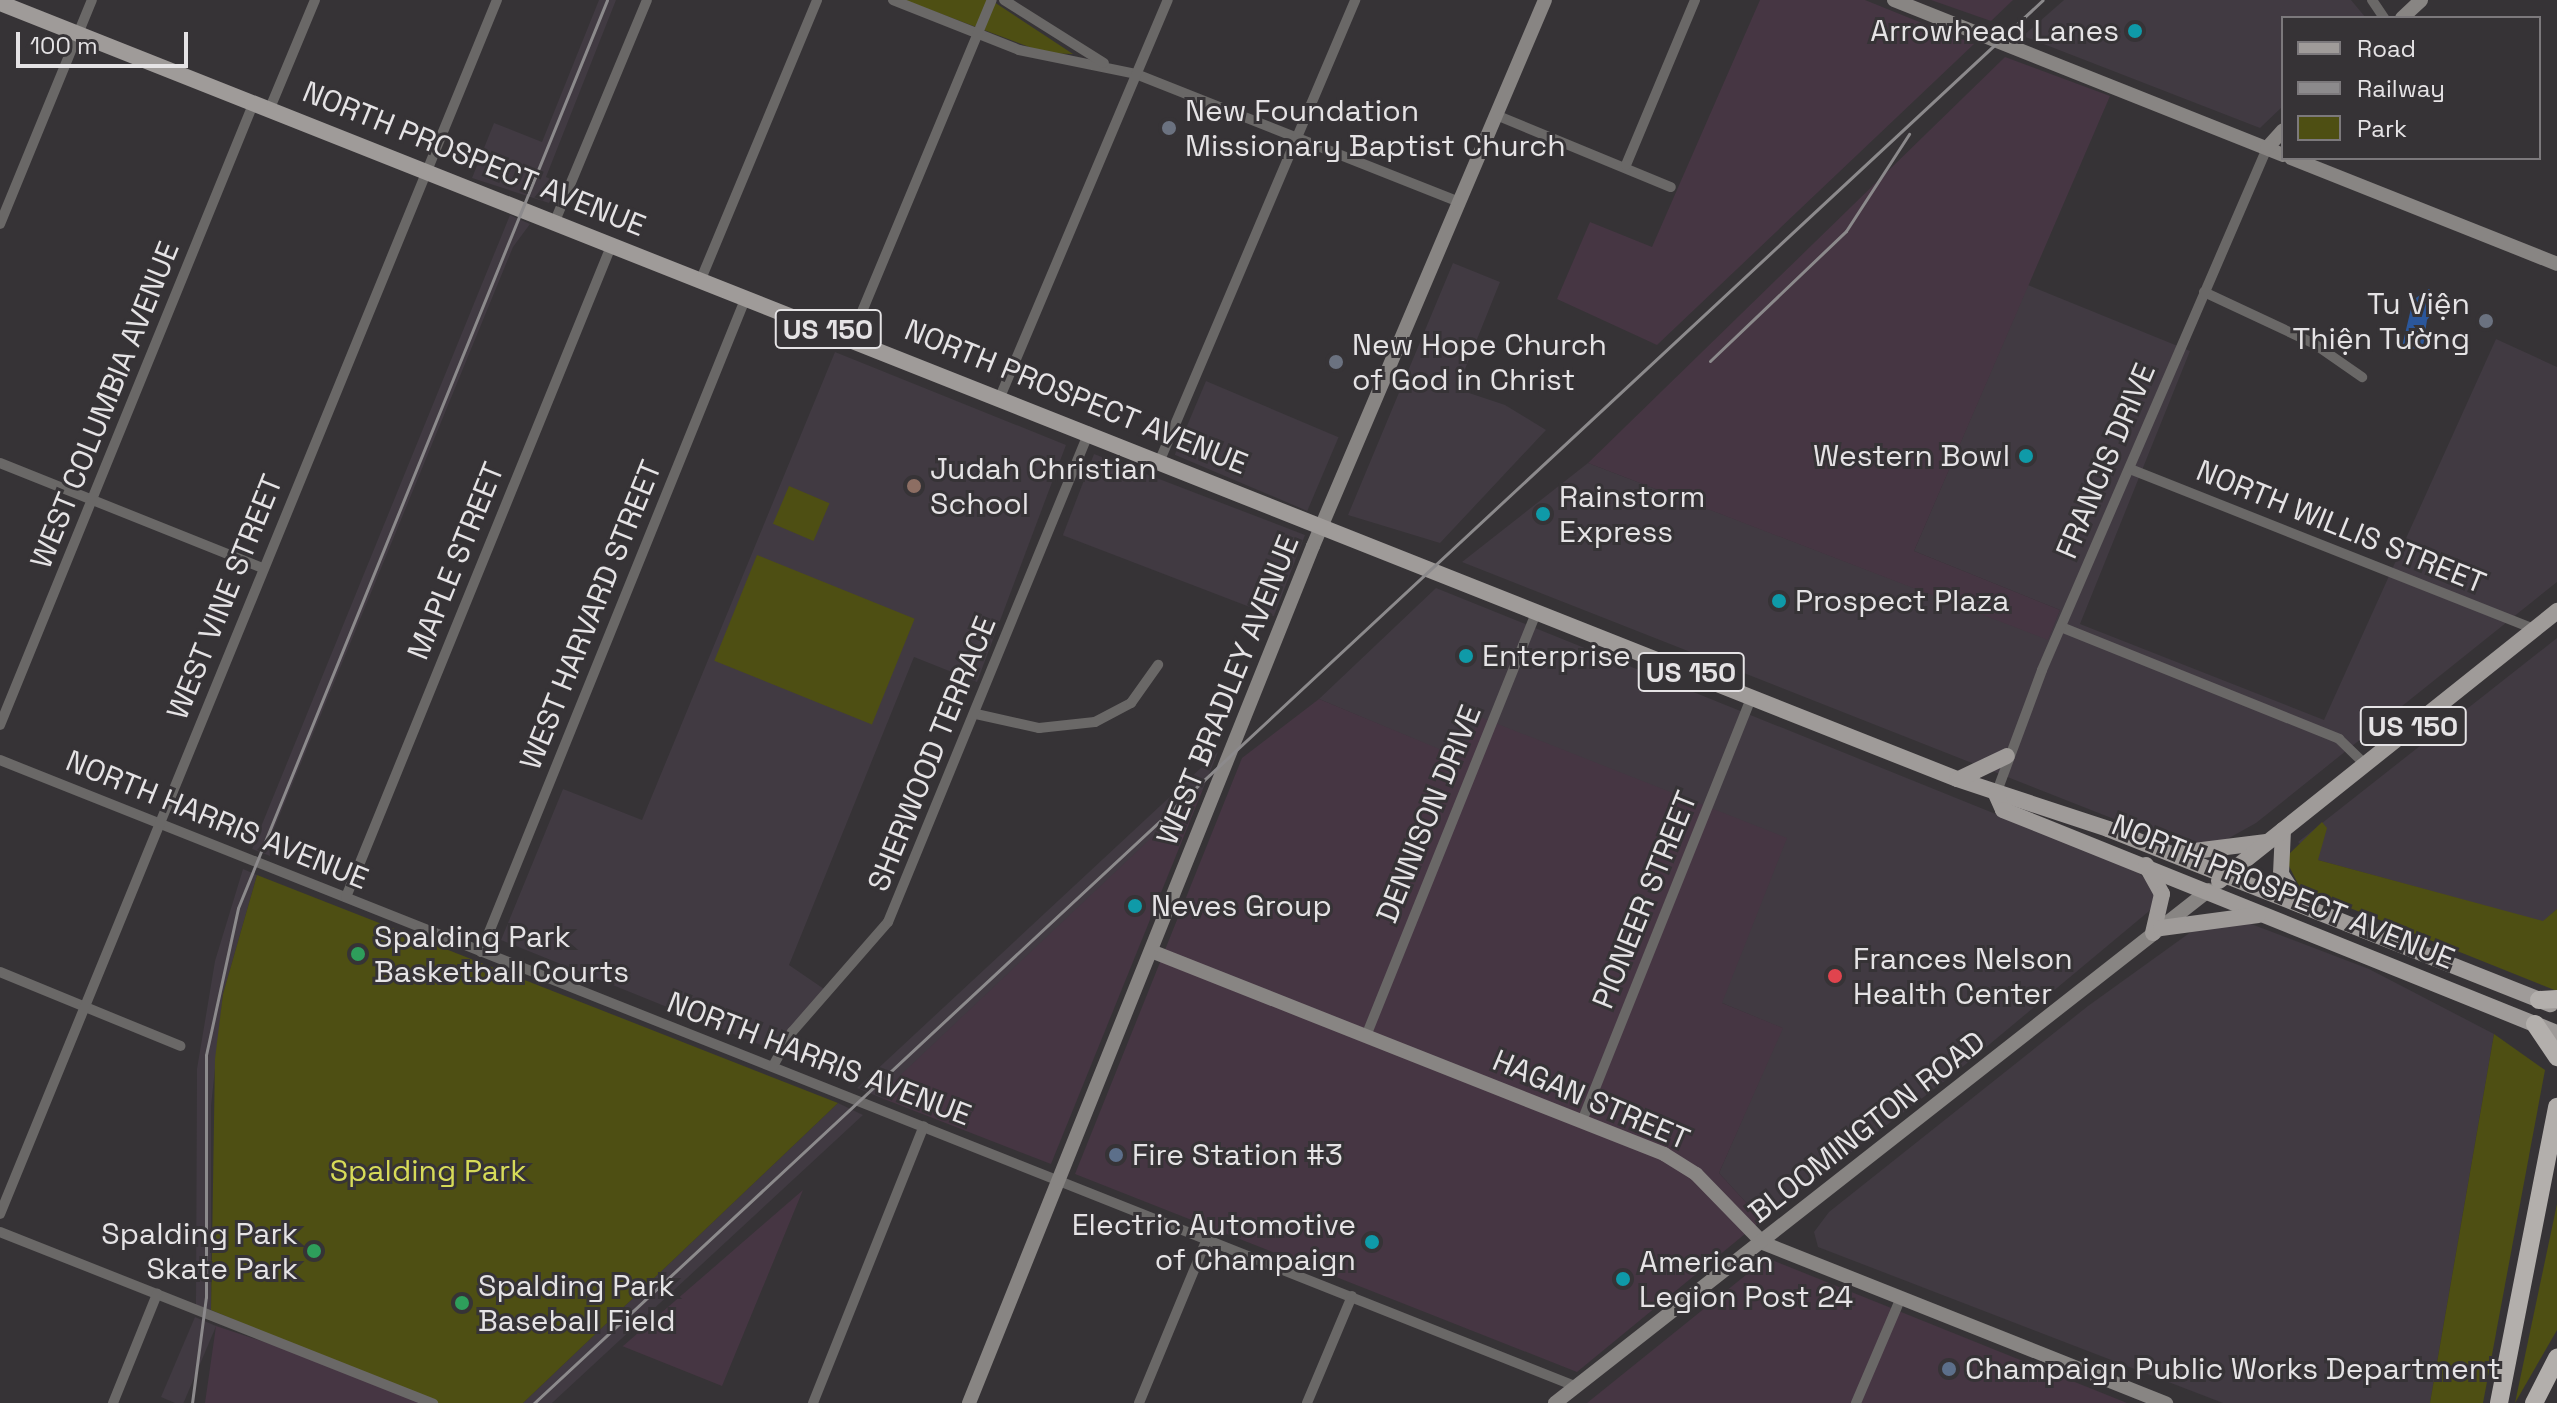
<!DOCTYPE html>
<meta charset="utf-8">
<style>
body{margin:0}
#map{position:relative;width:2557px;height:1403px;overflow:hidden;background:#363336;font-family:"Space Grotesk",sans-serif}
div>[style]{position:absolute}
.built>*{inset:0;background:#413a42;transform-origin:0 0}
.industrial>*{inset:0;background:#463643}
.green>*{inset:0;background:#4e4f13;transform-origin:0 0}
.water>*{inset:0;background:#2b579c}
.street>*{height:10px;margin:-5px;padding:0 5px;transform-origin:5px;border-radius:5px;background:#6a6867}
.secondary>*{height:14px;margin:-7px;padding:0 7px;transform-origin:7px;border-radius:7px;background:#888583}
.primary>*{height:16px;margin:-8px;padding:0 8px;transform-origin:8px;border-radius:8px;background:#9f9b99}
.highway>*{height:18px;margin:-9px;padding:0 9px;transform-origin:9px;border-radius:9px;background:#b3afac}
.rail>*{height:3px;margin:-1.5px;padding:0 1.5px;transform-origin:1.5px;border-radius:1.5px;background:#8c8a8c}
.dots>*{width:22px;height:22px;translate:-50% -50%;box-sizing:border-box;border:4px solid #363336;border-radius:50%}
span{translate:-50% -50%;white-space:nowrap;text-align:center;line-height:1.15;-webkit-text-stroke:6px #363336;paint-order:stroke}
.shield-label span{padding:2px 6px;background:#363336;border:2px solid;border-radius:6px;-webkit-text-stroke-width:0}
.shield-label{font-size:28px;color:#e5e3e5;font-weight:700}
.poi-label{font-size:30px;color:#e5e3e5}
.right{translate:-100% -50%;text-align:right}
.left{translate:0 -50%;text-align:left}
.street-label{font-size:30px;color:#e5e3e5}
.park-label{font-size:30px;color:#d7db58}
.legend{position:absolute;left:2281px;top:16px;width:260px;height:144px;box-sizing:border-box;background:#363336;border:2px solid #7c797c;margin:0;padding:10px 14px;list-style:none;font-size:24px;color:#e5e3e5}
.legend li{display:flex;align-items:center;gap:16px;height:40px}
.legend b{width:40px;border:2px solid #7c797c}
.scale{position:absolute;left:16px;top:32px;width:172px;height:36px;box-sizing:border-box;border:4px solid #e5e3e5;border-top:0;padding-left:10px;font-size:24px;line-height:28px;white-space:nowrap;color:#e5e3e5;-webkit-text-stroke:6px #363336;paint-order:stroke}
</style>
<div id="map">
<div class="built">
<div style="clip-path:polygon(599px 0,616px 0,546px 177px,559px 183px,549px 203px,472px 178px,494px 123px,542px 142px)"></div>
<div style="clip-path:polygon(2064px 0,2351px 0,2366px 18px,2283px 18px,2283px 106px,2260px 128px,2023px 36px)"></div>
<div style="clip-path:polygon(510px 215px,530px 224px,513px 247px,269px 841px,270px 856px,252px 849px)"></div>
<div style="clip-path:polygon(1453px 263px,1500px 282px,1457px 389px,1505px 405px,1546px 430px,1440px 543px,1348px 515px)"></div>
<div style="clip-path:polygon(2028px 285px,2190px 351px,2080px 624px,2324px 720px,2496px 339px,2557px 367px,2557px 582px,2256px 823px,2220px 843px,2180px 845px,1462px 562px,1588px 463px,2048px 639px,2060px 610px,1914px 551px)"></div>
<div style="clip-path:polygon(835px 352px,1066px 445px,977px 682px,914px 657px,789px 965px,824px 989px,776px 1051px,501px 940px,563px 789px,642px 820px)"></div>
<div style="left:1206px;top:381px;width:144px;height:80px;rotate:23deg"></div>
<div style="left:1094px;top:454px;width:226px;height:87px;rotate:21deg"></div>
<div style="clip-path:polygon(1436px 588px,2137px 871px,2156px 890px,2154px 907px,1954px 1074px,1762px 1220px,1719px 1173px,1782px 1028px,1722px 1003px,1481px 718px,1461px 759px,1319px 699px)"></div>
<div style="clip-path:polygon(2557px 638px,2557px 909px,2543px 922px,2318px 860px,2298px 842px)"></div>
<div style="clip-path:polygon(1218px 752px,1203px 789px,884px 1099px,857px 1088px)"></div>
<div style="clip-path:polygon(243px 869px,257px 875px,223px 994px,211px 1106px,211px 1310px,196px 1305px,197px 1069px,215px 961px)"></div>
<div style="clip-path:polygon(2246px 922px,2369px 969px,2494px 1034px,2430px 1403px,2223px 1403px,1818px 1247px,1814px 1232px,1829px 1212px,2088px 1006px,2195px 929px)"></div>
<div style="clip-path:polygon(838px 1103px,863px 1115px,552px 1403px,523px 1403px)"></div>
<div style="left:195px;top:1317px;width:23px;height:87px;rotate:23deg"></div>
</div>
<div class="industrial">
<div style="clip-path:polygon(1760px 0,1865px 0,1974px 44px,1657px 345px,1557px 299px,1590px 222px,1652px 247px)"></div>
<div style="clip-path:polygon(1931px 0,2013px 0,1991px 21px)"></div>
<div style="clip-path:polygon(2005px 57px,2110px 96px,1914px 551px,2060px 610px,2048px 640px,1588px 463px)"></div>
<div style="clip-path:polygon(1319px 699px,1461px 758px,1480px 717px,1787px 838px,1722px 1003px,1783px 1028px,1719px 1173px,1762px 1220px,1577px 1372px,1075px 1174px,1242px 758px)"></div>
<div style="clip-path:polygon(1203px 789px,1051px 1164px,884px 1099px,890px 1085px)"></div>
<div style="clip-path:polygon(803px 1190px,722px 1386px,622px 1346px,623px 1346px)"></div>
<div style="clip-path:polygon(1767px 1258px,2127px 1403px,1587px 1403px)"></div>
<div style="clip-path:polygon(216px 1326px,365px 1375px,433px 1403px,205px 1403px)"></div>
</div>
<div class="green">
<div style="clip-path:polygon(904px 0,991px 0,1073px 54px,1045px 53px)"></div>
<div style="left:789px;top:486px;width:44px;height:41px;rotate:23deg"></div>
<div style="left:757px;top:555px;width:170px;height:114px;rotate:22deg"></div>
<div style="clip-path:polygon(2322px 822px,2327px 828px,2318px 860px,2543px 921px,2557px 909px,2557px 991px,2300px 888px,2285px 858px)"></div>
<div style="clip-path:polygon(257px 875px,838px 1103px,523px 1403px,433px 1403px,211px 1310px,215px 1059px,223px 994px)"></div>
<div style="clip-path:polygon(2494px 1034px,2545px 1070px,2483px 1403px,2430px 1403px)"></div>
<div style="clip-path:polygon(2557px 1204px,2557px 1330px,2515px 1403px)"></div>
</div>
<div class="water">
<div style="clip-path:polygon(2429px 289px,2440px 303px,2427px 320px,2423px 347px,2401px 351px,2413px 300px)"></div>
</div>
<div class="street">
<div style="left:893px;top:0;width:136px;rotate:21.6deg"></div>
<div style="left:1019px;top:50px;width:119px;rotate:11.6deg"></div>
<div style="left:1136px;top:74px;width:347px;rotate:21.6deg"></div>
<div style="left:1004px;top:0;width:118px;rotate:32.2deg"></div>
<div style="left:2372px;top:0;width:22px;rotate:56deg"></div>
<div style="left:270px;top:108px;width:117px;rotate:-67.4deg"></div>
<div style="left:1496px;top:115px;width:189px;rotate:22.4deg"></div>
<div style="left:1626px;top:165px;width:179px;rotate:-67.3deg"></div>
<div style="left:555px;top:221px;width:239px;rotate:-67.4deg"></div>
<div style="left:0;top:224px;width:242px;rotate:-67.7deg"></div>
<div style="left:701px;top:279px;width:302px;rotate:-67.4deg"></div>
<div style="left:2204px;top:292px;width:120px;rotate:25.1deg"></div>
<div style="left:2313px;top:343px;width:60px;rotate:34.8deg"></div>
<div style="left:851px;top:338px;width:366px;rotate:-67.4deg"></div>
<div style="left:1000px;top:397px;width:431px;rotate:-67.1deg"></div>
<div style="left:1160px;top:460px;width:500px;rotate:-67deg"></div>
<div style="left:0;top:463px;width:283px;rotate:21.8deg"></div>
<div style="left:2130px;top:469px;width:435px;rotate:21.6deg"></div>
<div style="left:2061px;top:627px;width:300px;rotate:21.9deg"></div>
<div style="left:2339px;top:739px;width:36px;rotate:44deg"></div>
<div style="left:976px;top:714px;width:65px;rotate:12.5deg"></div>
<div style="left:1039px;top:728px;width:56px;rotate:-6.1deg"></div>
<div style="left:1095px;top:722px;width:41px;rotate:-27.8deg"></div>
<div style="left:1131px;top:703px;width:47px;rotate:-54.6deg"></div>
<div style="left:0;top:725px;width:673px;rotate:-67.82deg"></div>
<div style="left:0;top:760px;width:1695px;rotate:21.68deg"></div>
<div style="left:1996px;top:794px;width:132px;rotate:-69.6deg"></div>
<div style="left:2042px;top:670px;width:568px;rotate:-66.68deg"></div>
<div style="left:346px;top:897px;width:705px;rotate:-67.84deg"></div>
<div style="left:481px;top:952px;width:707px;rotate:-67.97deg"></div>
<div style="left:0;top:972px;width:195px;rotate:22.3deg"></div>
<div style="left:1366px;top:1036px;width:459px;rotate:-68.1deg"></div>
<div style="left:773px;top:1066px;width:39px;rotate:-61deg"></div>
<div style="left:792px;top:1032px;width:146px;rotate:-48.9deg"></div>
<div style="left:888px;top:922px;width:530px;rotate:-67.7deg"></div>
<div style="left:1582px;top:1121px;width:457px;rotate:-68.2deg"></div>
<div style="left:0;top:1214px;width:1312px;rotate:-67.74deg"></div>
<div style="left:0;top:1232px;width:466px;rotate:21.6deg"></div>
<div style="left:113px;top:1403px;width:118px;rotate:-68deg"></div>
<div style="left:813px;top:1403px;width:298px;rotate:-68.2deg"></div>
<div style="left:1139px;top:1403px;width:178px;rotate:-67.5deg"></div>
<div style="left:1307px;top:1403px;width:116px;rotate:-67.2deg"></div>
<div style="left:1856px;top:1403px;width:112px;rotate:-66.9deg"></div>
</div>
<div class="secondary">
<div style="left:1894px;top:0;width:419px;rotate:21.7deg"></div>
<div style="left:2402px;top:18px;width:26px;rotate:-43deg"></div>
<div style="left:2267px;top:148px;width:24px;rotate:-48deg"></div>
<div style="left:2291px;top:158px;width:286px;rotate:21.7deg"></div>
<div style="left:1151px;top:951px;width:552px;rotate:21.59deg"></div>
<div style="left:1664px;top:1154px;width:38px;rotate:32deg"></div>
<div style="left:1696px;top:1174px;width:96px;rotate:45.8deg"></div>
<div style="left:1763px;top:1243px;width:434px;rotate:21.7deg"></div>
<div style="left:969px;top:1403px;width:923px;rotate:-68.13deg"></div>
<div style="left:1313px;top:546px;width:593px;rotate:-66.98deg"></div>
<div style="left:1555px;top:1403px;width:831px;rotate:-38.11deg"></div>
</div>
<div class="primary">
<div style="left:0;top:3px;width:2105px;rotate:21.63deg"></div>
<div style="left:1957px;top:779px;width:159px;rotate:18.3deg"></div>
<div style="left:2108px;top:829px;width:476px;rotate:21.6deg"></div>
<div style="left:1959px;top:779px;width:53px;rotate:-25.6deg"></div>
<div style="left:1996px;top:794px;width:17px;rotate:66deg"></div>
<div style="left:2003px;top:810px;width:597px;rotate:21.93deg"></div>
<div style="left:2283px;top:830px;width:44px;rotate:92.6deg"></div>
<div style="left:2281px;top:874px;width:37px;rotate:57deg"></div>
<div style="left:2178px;top:853px;width:89px;rotate:-7.1deg"></div>
<div style="left:2146px;top:865px;width:33px;rotate:61deg"></div>
<div style="left:2162px;top:894px;width:40px;rotate:103deg"></div>
<div style="left:2219px;top:881px;width:433px;rotate:-38.6deg"></div>
<div style="left:2161px;top:928px;width:98px;rotate:-7.6deg"></div>
</div>
<div class="highway">
<div style="left:2539px;top:1000px;width:18px;rotate:-3deg"></div>
<div style="left:2535px;top:1024px;width:40px;rotate:56deg"></div>
<div style="left:2499px;top:1403px;width:302px;rotate:-78.9deg"></div>
<div style="left:2534px;top:1403px;width:51px;rotate:-62.9deg"></div>
</div>
<div class="rail">
<div style="left:1710px;top:361px;width:188px;rotate:-43.7deg"></div>
<div style="left:1846px;top:231px;width:116px;rotate:-57deg"></div>
<div style="left:192px;top:1403px;width:107px;rotate:-82.5deg"></div>
<div style="left:206px;top:1297px;width:242px;rotate:-90deg"></div>
<div style="left:206px;top:1055px;width:150px;rotate:-77.7deg"></div>
<div style="left:238px;top:908px;width:980px;rotate:-67.88deg"></div>
<div style="left:534px;top:1403px;width:2060px;rotate:-42.92deg"></div>
</div>
<div class="dots">
<div style="left:2135px;top:31px;background:#0f9aa8"></div>
<div style="left:1169px;top:128px;background:#6b7280"></div>
<div style="left:2486px;top:321px;background:#6b7280"></div>
<div style="left:1336px;top:362px;background:#6b7280"></div>
<div style="left:2026px;top:456px;background:#0f9aa8"></div>
<div style="left:914px;top:486px;background:#8d6e63"></div>
<div style="left:1543px;top:514px;background:#0f9aa8"></div>
<div style="left:1779px;top:601px;background:#0f9aa8"></div>
<div style="left:1466px;top:656px;background:#0f9aa8"></div>
<div style="left:1135px;top:906px;background:#0f9aa8"></div>
<div style="left:358px;top:954px;background:#2e9e5b"></div>
<div style="left:1835px;top:976px;background:#e0444e"></div>
<div style="left:1116px;top:1155px;background:#5c6f8a"></div>
<div style="left:1372px;top:1242px;background:#0f9aa8"></div>
<div style="left:314px;top:1251px;background:#2e9e5b"></div>
<div style="left:1623px;top:1279px;background:#0f9aa8"></div>
<div style="left:462px;top:1303px;background:#2e9e5b"></div>
<div style="left:1949px;top:1369px;background:#5c6f8a"></div>
</div>
<div class="shield-label">
<span style="left:828px;top:329px">US 150</span>
<span style="left:1691px;top:672px">US 150</span>
<span style="left:2413px;top:726px">US 150</span>
</div>
<div class="poi-label">
<span class="right" style="left:2119px;top:31px">Arrowhead Lanes</span>
<span class="left" style="left:1185px;top:128px">New Foundation<br>Missionary Baptist Church</span>
<span class="right" style="left:2470px;top:321px">Tu Viện<br>Thiện Tường</span>
<span class="left" style="left:1352px;top:362px">New Hope Church<br>of God in Christ</span>
<span class="right" style="left:2010px;top:456px">Western Bowl</span>
<span class="left" style="left:930px;top:486px">Judah Christian<br>School</span>
<span class="left" style="left:1559px;top:514px">Rainstorm<br>Express</span>
<span class="left" style="left:1795px;top:601px">Prospect Plaza</span>
<span class="left" style="left:1482px;top:656px">Enterprise</span>
<span class="left" style="left:1151px;top:906px">Neves Group</span>
<span class="left" style="left:374px;top:954px">Spalding Park<br>Basketball Courts</span>
<span class="left" style="left:1853px;top:976px">Frances Nelson<br>Health Center</span>
<span class="left" style="left:1132px;top:1155px">Fire Station #3</span>
<span class="right" style="left:1356px;top:1242px">Electric Automotive<br>of Champaign</span>
<span class="right" style="left:298px;top:1251px">Spalding Park<br>Skate Park</span>
<span class="left" style="left:1639px;top:1279px">American<br>Legion Post 24</span>
<span class="left" style="left:478px;top:1303px">Spalding Park<br>Baseball Field</span>
<span class="left" style="left:1965px;top:1369px">Champaign Public Works Department</span>
</div>
<div class="street-label">
<span style="left:474px;top:159px;rotate:22deg">NORTH PROSPECT AVENUE</span>
<span style="left:1076px;top:397px;rotate:22deg">NORTH PROSPECT AVENUE</span>
<span style="left:105px;top:405px;rotate:-68deg">WEST COLUMBIA AVENUE</span>
<span style="left:2106px;top:461px;rotate:-67deg">FRANCIS DRIVE</span>
<span style="left:2341px;top:527px;rotate:22deg">NORTH WILLIS STREET</span>
<span style="left:456px;top:561px;rotate:-68deg">MAPLE STREET</span>
<span style="left:225px;top:597px;rotate:-68deg">WEST VINE STREET</span>
<span style="left:591px;top:615px;rotate:-68deg">WEST HARVARD STREET</span>
<span style="left:1228px;top:690px;rotate:-68deg">WEST BRADLEY AVENUE</span>
<span style="left:932px;top:754px;rotate:-68deg">SHERWOOD TERRACE</span>
<span style="left:1429px;top:814px;rotate:-68deg">DENNISON DRIVE</span>
<span style="left:217px;top:820px;rotate:22deg">NORTH HARRIS AVENUE</span>
<span style="left:2283px;top:892px;rotate:22deg">NORTH PROSPECT AVENUE</span>
<span style="left:1645px;top:900px;rotate:-68deg">PIONEER STREET</span>
<span style="left:819px;top:1059px;rotate:21deg">NORTH HARRIS AVENUE</span>
<span style="left:1591px;top:1100px;rotate:23deg">HAGAN STREET</span>
<span style="left:1867px;top:1127px;rotate:-38deg">BLOOMINGTON ROAD</span>
</div>
<div class="park-label">
<span style="left:428px;top:1171px">Spalding Park</span>
</div>
<ul class="legend">
<li><b style="height:10px;background:#9f9b99"></b>Road</li>
<li><b style="height:10px;background:#8c8a8c"></b>Railway</li>
<li><b style="height:22px;background:#4e4f13"></b>Park</li>
</ul>
<div class="scale">100 m</div>
</div>
